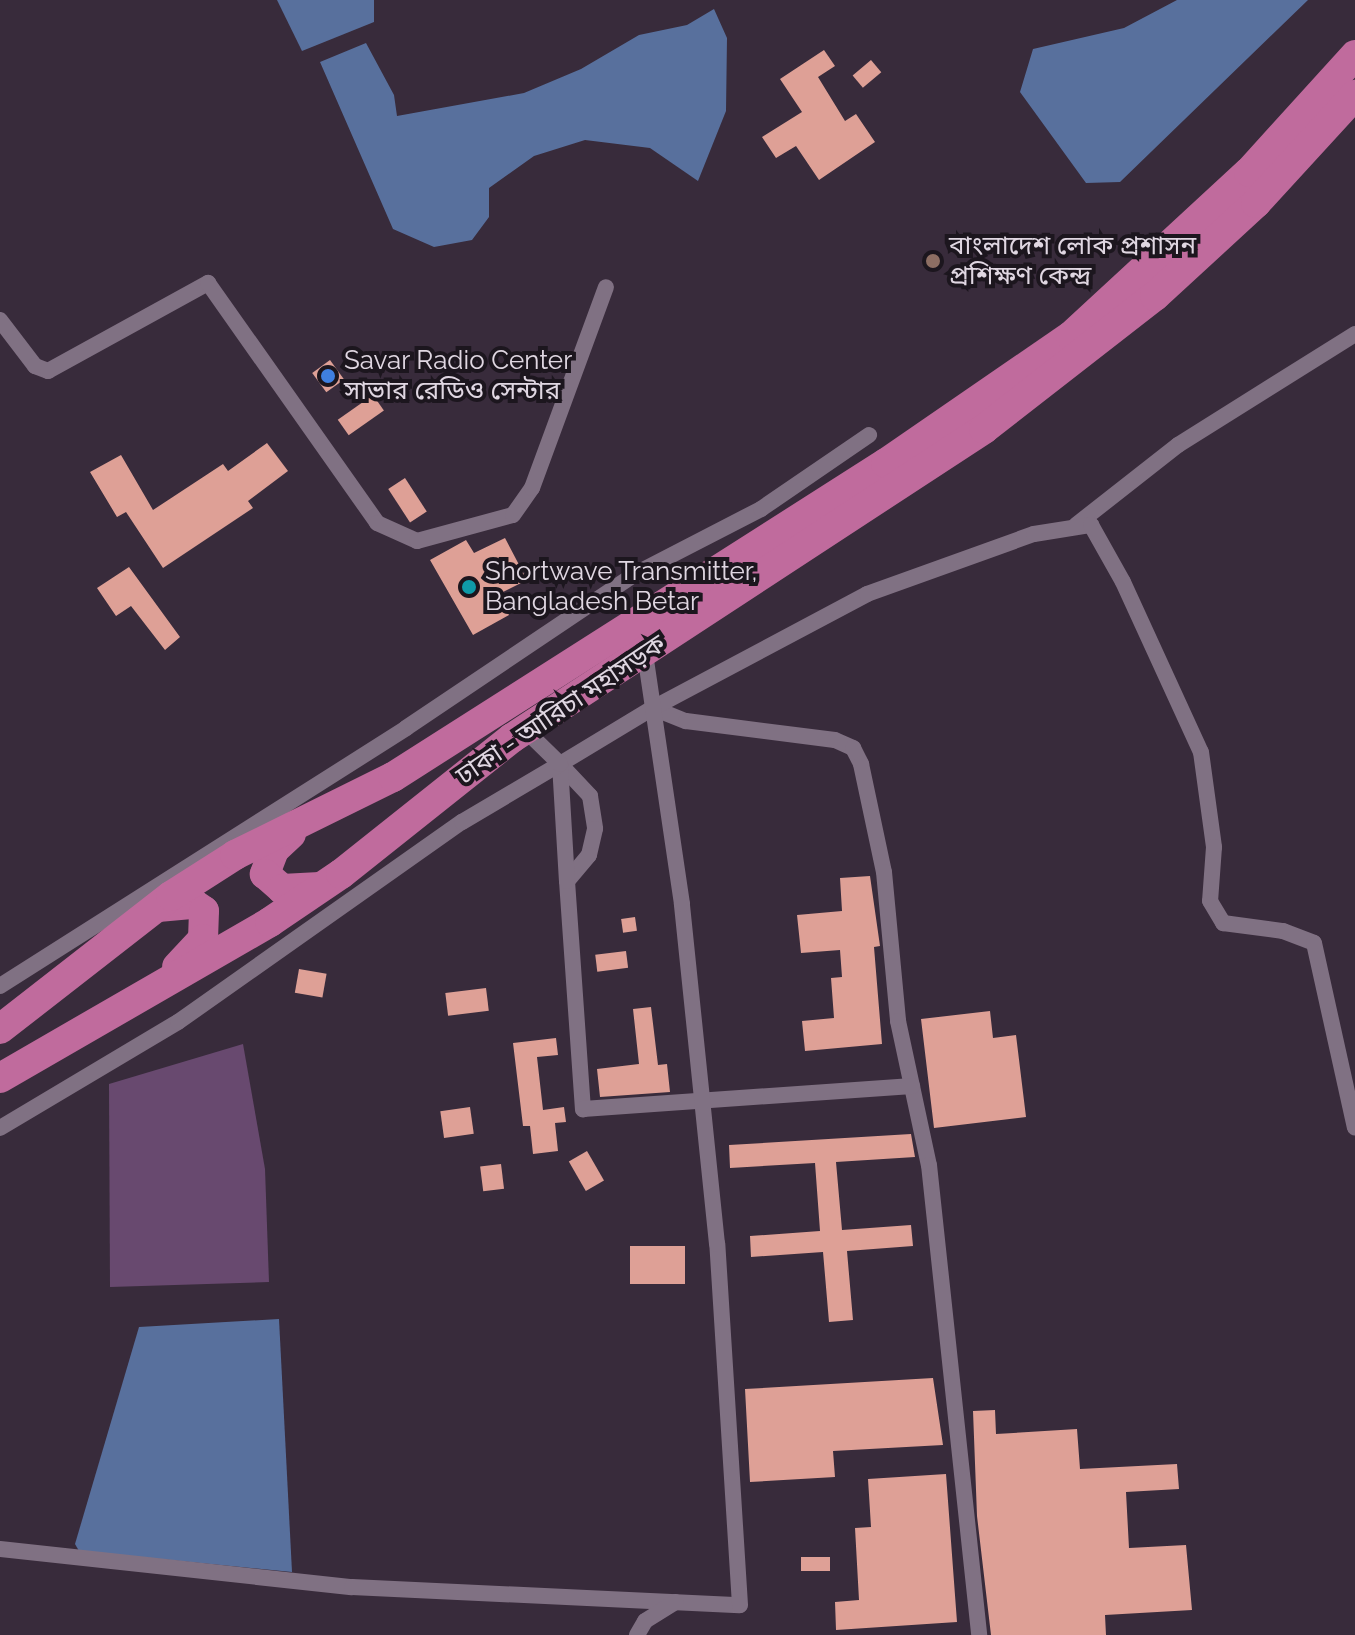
<!DOCTYPE html>
<meta charset="utf-8">
<style>
body{margin:0}
#map{position:relative;width:1355px;height:1635px;overflow:hidden;background:#382b3b;font-family:Raleway,"Noto Sans Bengali",sans-serif}
div>[style]{position:absolute}
.green>*{inset:0;background:#68496f}
.water>*{inset:0;background:#58709d}
.building>*{inset:0;background:#dea096;transform-origin:0 0}
.street>*{height:16px;margin:-8px;padding:0 8px;transform-origin:8px;border-radius:8px;background:#807183}
.highway>*{height:30px;margin:-15px;padding:0 15px;transform-origin:15px;border-radius:15px;background:#c06b9d}
.dots>*{width:22px;height:22px;translate:-50% -50%;box-sizing:border-box;border:4px solid #1c161e;border-radius:50%}
span{translate:-50% -50%;white-space:nowrap;text-align:center;line-height:1.15;-webkit-text-stroke:8px #1c161e;paint-order:stroke}
.poi-label{font-size:26px;color:#e0d7e2}
.left{translate:0 -50%;text-align:left}
.street-label{font-size:26px;color:#e0d7e2}
</style>
<div id="map">
<div class="green">
<div style="clip-path:polygon(243px 1044px,265px 1169px,269px 1282px,110px 1287px,109px 1084px)"></div>
</div>
<div class="water">
<div style="clip-path:polygon(277px 0,374px 0,374px 22px,302px 51px)"></div>
<div style="clip-path:polygon(1177px 0,1308px 0,1120px 182px,1086px 183px,1020px 92px,1033px 49px,1124px 28px)"></div>
<div style="clip-path:polygon(714px 9px,727px 38px,726px 111px,698px 181px,650px 148px,585px 140px,534px 156px,489px 188px,489px 217px,472px 240px,434px 247px,393px 229px,320px 62px,366px 43px,394px 95px,397px 116px,524px 93px,581px 69px,639px 35px,687px 25px)"></div>
<div style="clip-path:polygon(279px 1319px,292px 1572px,79px 1551px,75px 1544px,139px 1327px)"></div>
</div>
<div class="building">
<div style="clip-path:polygon(824px 50px,835px 66px,818px 77px,845px 121px,856px 114px,875px 142px,819px 180px,796px 146px,776px 158px,762px 137px,802px 112px,780px 79px)"></div>
<div style="left:871px;top:60px;width:16px;height:24px;rotate:50deg"></div>
<div style="left:330px;top:360px;width:24px;height:22px;rotate:54deg"></div>
<div style="left:373px;top:395px;width:19px;height:43px;rotate:55deg"></div>
<div style="clip-path:polygon(267px 443px,288px 471px,248px 501px,253px 508px,163px 568px,126px 512px,117px 517px,90px 472px,121px 455px,153px 510px,223px 464px,228px 471px)"></div>
<div style="left:405px;top:478px;width:40px;height:20px;rotate:57deg"></div>
<div style="clip-path:polygon(505px 538px,527px 580px,497px 595px,509px 615px,473px 635px,430px 560px,466px 540px,474px 553px)"></div>
<div style="clip-path:polygon(129px 567px,180px 637px,165px 650px,131px 606px,116px 616px,97px 588px)"></div>
<div style="clip-path:polygon(870px 876px,880px 946px,874px 947px,882px 1044px,805px 1051px,802px 1021px,834px 1018px,831px 978px,842px 977px,840px 950px,801px 953px,797px 915px,842px 911px,840px 878px)"></div>
<div style="left:635px;top:917px;width:14px;height:14px;rotate:82deg"></div>
<div style="left:626px;top:951px;width:17px;height:31px;rotate:83deg"></div>
<div style="left:299px;top:969px;width:28px;height:24px;rotate:10deg"></div>
<div style="left:486px;top:988px;width:23px;height:41px;rotate:83deg"></div>
<div style="clip-path:polygon(651px 1007px,658px 1065px,667px 1064px,670px 1092px,600px 1097px,597px 1069px,639px 1064px,633px 1009px)"></div>
<div style="clip-path:polygon(990px 1011px,993px 1038px,1016px 1035px,1026px 1117px,934px 1128px,921px 1019px)"></div>
<div style="clip-path:polygon(556px 1038px,558px 1055px,537px 1057px,543px 1110px,564px 1107px,566px 1122px,555px 1123px,558px 1151px,533px 1154px,530px 1126px,523px 1126px,513px 1043px)"></div>
<div style="left:470px;top:1107px;width:27px;height:30px;rotate:82deg"></div>
<div style="clip-path:polygon(911px 1134px,915px 1157px,836px 1162px,842px 1230px,911px 1225px,913px 1246px,847px 1251px,853px 1320px,829px 1322px,823px 1252px,751px 1257px,750px 1236px,820px 1231px,815px 1163px,730px 1168px,729px 1145px)"></div>
<div style="left:587px;top:1151px;width:34px;height:21px;rotate:60deg"></div>
<div style="left:501px;top:1164px;width:25px;height:21px;rotate:83deg"></div>
<div style="left:630px;top:1246px;width:55px;height:38px"></div>
<div style="clip-path:polygon(933px 1378px,943px 1445px,833px 1451px,835px 1477px,750px 1482px,745px 1389px)"></div>
<div style="clip-path:polygon(995px 1410px,996px 1434px,1077px 1429px,1080px 1469px,1177px 1464px,1179px 1489px,1126px 1492px,1129px 1548px,1186px 1545px,1192px 1610px,1105px 1615px,1106px 1635px,991px 1635px,977px 1516px,973px 1411px)"></div>
<div style="clip-path:polygon(946px 1474px,957px 1622px,836px 1630px,835px 1602px,859px 1600px,855px 1528px,871px 1527px,868px 1479px)"></div>
<div style="left:830px;top:1557px;width:14px;height:29px;rotate:90deg"></div>
</div>
<div class="street">
<div style="left:0;top:320px;width:58px;rotate:52.7deg"></div>
<div style="left:35px;top:366px;width:14px;rotate:21deg"></div>
<div style="left:48px;top:371px;width:183px;rotate:-28.8deg"></div>
<div style="left:208px;top:283px;width:294px;rotate:54.8deg"></div>
<div style="left:377px;top:523px;width:44px;rotate:24.2deg"></div>
<div style="left:417px;top:541px;width:99px;rotate:-15.2deg"></div>
<div style="left:513px;top:515px;width:33px;rotate:-55deg"></div>
<div style="left:532px;top:488px;width:214px;rotate:-69.8deg"></div>
<div style="left:1076px;top:525px;width:130px;rotate:-38.1deg"></div>
<div style="left:1178px;top:445px;width:209px;rotate:-32.1deg"></div>
<div style="left:653px;top:708px;width:35px;rotate:22deg"></div>
<div style="left:686px;top:721px;width:150px;rotate:7.3deg"></div>
<div style="left:835px;top:740px;width:20px;rotate:24deg"></div>
<div style="left:853px;top:748px;width:18px;rotate:63deg"></div>
<div style="left:861px;top:764px;width:110px;rotate:78deg"></div>
<div style="left:884px;top:872px;width:150px;rotate:84.6deg"></div>
<div style="left:898px;top:1021px;width:147px;rotate:77.9deg"></div>
<div style="left:929px;top:1165px;width:473px;rotate:83.9deg"></div>
<div style="left:560px;top:764px;width:109px;rotate:-31.1deg"></div>
<div style="left:653px;top:708px;width:242px;rotate:-28deg"></div>
<div style="left:867px;top:594px;width:177px;rotate:-19.8deg"></div>
<div style="left:1034px;top:534px;width:58px;rotate:-9deg"></div>
<div style="left:1091px;top:525px;width:65px;rotate:60.7deg"></div>
<div style="left:1123px;top:582px;width:187px;rotate:65.4deg"></div>
<div style="left:1201px;top:752px;width:96px;rotate:82.2deg"></div>
<div style="left:1214px;top:847px;width:54px;rotate:94.2deg"></div>
<div style="left:1210px;top:901px;width:26px;rotate:59deg"></div>
<div style="left:1223px;top:923px;width:61px;rotate:7.6deg"></div>
<div style="left:1283px;top:931px;width:33px;rotate:21deg"></div>
<div style="left:1314px;top:943px;width:189px;rotate:77.5deg"></div>
<div style="left:560px;top:764px;width:44px;rotate:46.8deg"></div>
<div style="left:590px;top:796px;width:33px;rotate:81deg"></div>
<div style="left:595px;top:829px;width:27px;rotate:103deg"></div>
<div style="left:589px;top:855px;width:34px;rotate:130deg"></div>
<div style="left:567px;top:881px;width:229px;rotate:86deg"></div>
<div style="left:583px;top:1109px;width:330px;rotate:-4deg"></div>
<div style="left:560px;top:764px;width:117px;rotate:86.6deg"></div>
<div style="left:0;top:986px;width:481px;rotate:-32.4deg"></div>
<div style="left:406px;top:728px;width:278px;rotate:-33.9deg"></div>
<div style="left:637px;top:573px;width:140px;rotate:-27.3deg"></div>
<div style="left:761px;top:509px;width:131px;rotate:-34.4deg"></div>
<div style="left:0;top:1128px;width:207px;rotate:-30.8deg"></div>
<div style="left:178px;top:1022px;width:347px;rotate:-35.2deg"></div>
<div style="left:462px;top:822px;width:114px;rotate:-30.6deg"></div>
<div style="left:560px;top:764px;width:49px;rotate:-135.8deg"></div>
<div style="left:0;top:1549px;width:354px;rotate:6.2deg"></div>
<div style="left:352px;top:1587px;width:388px;rotate:2.7deg"></div>
<div style="left:740px;top:1605px;width:362px;rotate:-93.6deg"></div>
<div style="left:717px;top:1244px;width:342px;rotate:-95.9deg"></div>
<div style="left:682px;top:904px;width:254px;rotate:-98.4deg"></div>
<div style="left:637px;top:1635px;width:16px;rotate:-60deg"></div>
<div style="left:645px;top:1621px;width:36px;rotate:-32deg"></div>
</div>
<div class="highway">
<div style="left:291px;top:834px;width:23px;rotate:137deg"></div>
<div style="left:274px;top:850px;width:26px;rotate:111deg"></div>
<div style="left:265px;top:874px;width:23px;rotate:41deg"></div>
<div style="left:282px;top:889px;width:38px;rotate:-3deg"></div>
<div style="left:158px;top:907px;width:36px;rotate:-5deg"></div>
<div style="left:194px;top:904px;width:12px;rotate:35deg"></div>
<div style="left:204px;top:911px;width:28px;rotate:92deg"></div>
<div style="left:203px;top:939px;width:38px;rotate:133deg"></div>
<div style="left:0;top:1029px;width:217px;rotate:-37.9deg"></div>
<div style="left:171px;top:896px;width:76px;rotate:-32.6deg"></div>
<div style="left:235px;top:855px;width:176px;rotate:-26.3deg"></div>
<div style="left:393px;top:777px;width:585px;rotate:-32.49deg"></div>
<div style="left:886px;top:463px;width:224px;rotate:-34.5deg"></div>
<div style="left:1071px;top:336px;width:242px;rotate:-42.7deg"></div>
<div style="left:1249px;top:172px;width:158px;rotate:-47.8deg"></div>
<div style="left:0;top:1078px;width:312px;rotate:-30deg"></div>
<div style="left:270px;top:922px;width:86px;rotate:-34.1deg"></div>
<div style="left:341px;top:874px;width:218px;rotate:-38.5deg"></div>
<div style="left:512px;top:738px;width:564px;rotate:-33.21deg"></div>
<div style="left:984px;top:429px;width:217px;rotate:-37.9deg"></div>
<div style="left:1155px;top:296px;width:137px;rotate:-42.6deg"></div>
<div style="left:1256px;top:203px;width:147px;rotate:-47.5deg"></div>
</div>
<div class="dots">
<div style="left:933px;top:261px;background:#8d6e63"></div>
<div style="left:328px;top:376px;background:#3f7fe0"></div>
<div style="left:469px;top:587px;background:#0f9aa8"></div>
</div>
<div class="poi-label">
<span class="left" style="left:949px;top:261px">বাংলাদেশ লোক প্রশাসন<br>প্রশিক্ষণ কেন্দ্র</span>
<span class="left" style="left:344px;top:376px">Savar Radio Center<br>সাভার রেডিও সেন্টার</span>
<span class="left" style="left:485px;top:587px">Shortwave Transmitter,<br>Bangladesh Betar</span>
</div>
<div class="street-label">
<span style="left:561px;top:710px;rotate:-34deg">ঢাকা - আরিচা মহাসড়ক</span>
</div>
</div>
